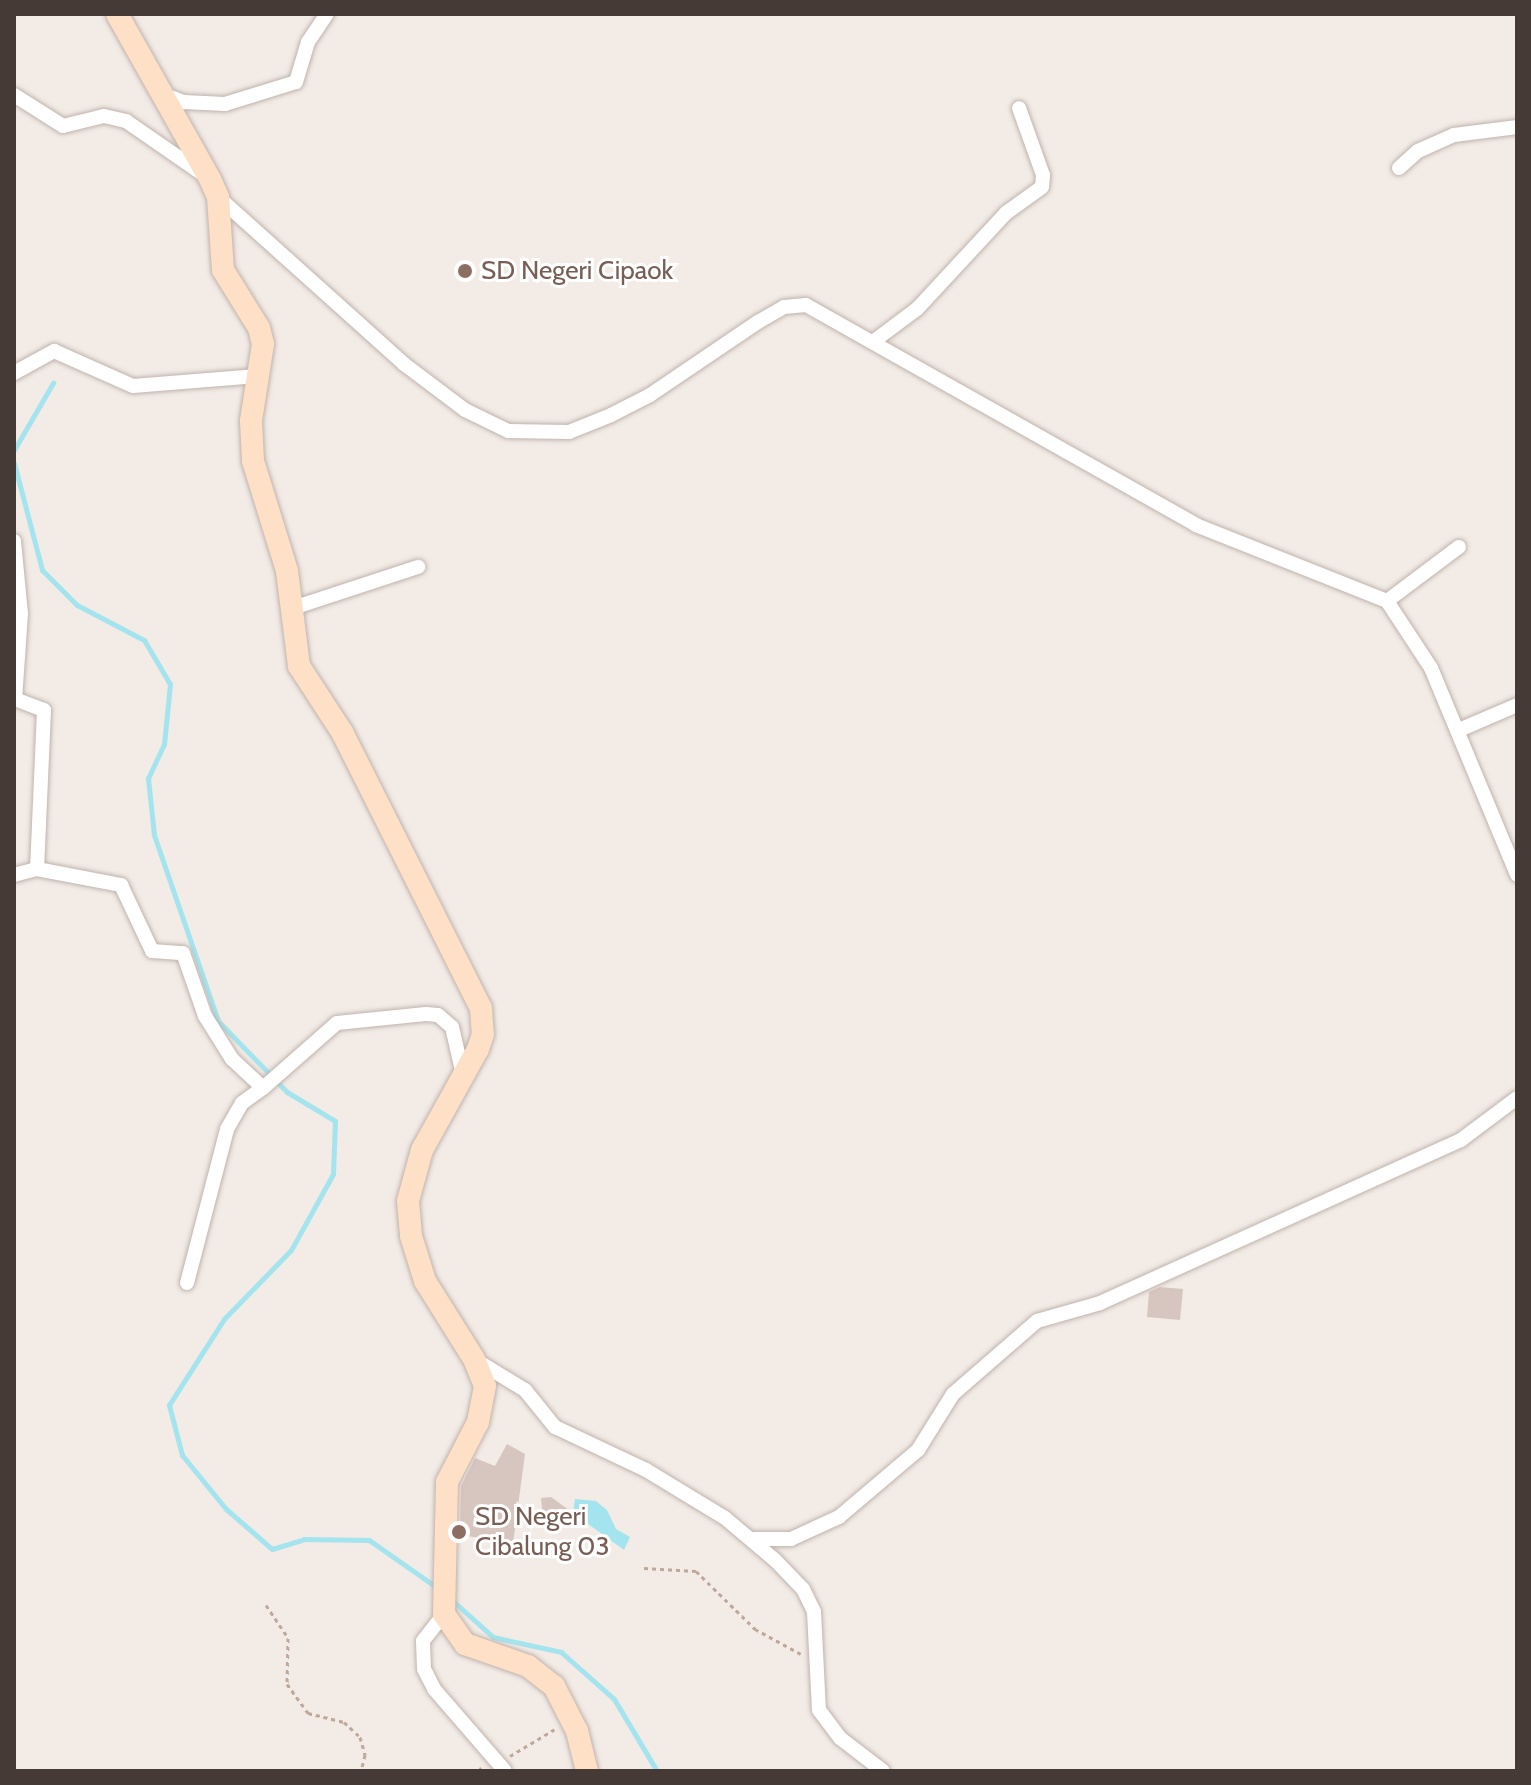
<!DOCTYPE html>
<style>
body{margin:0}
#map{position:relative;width:1531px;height:1785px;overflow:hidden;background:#f2ebe6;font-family:Cabin,sans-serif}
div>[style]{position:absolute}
.water>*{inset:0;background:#a4e4ee}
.stream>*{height:5px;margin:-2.5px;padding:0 2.5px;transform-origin:2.5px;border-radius:2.5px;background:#a4e4ee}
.building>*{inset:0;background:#d7c6bf}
.path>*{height:3px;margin-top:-1.5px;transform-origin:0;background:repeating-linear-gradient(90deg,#bfa89a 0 4px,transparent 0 8px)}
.roads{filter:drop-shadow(0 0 2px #c0b3ac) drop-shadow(0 0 2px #c0b3ac)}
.street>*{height:14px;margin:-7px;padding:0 7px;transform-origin:7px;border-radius:7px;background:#fff}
.secondary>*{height:22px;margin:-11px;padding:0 11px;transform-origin:11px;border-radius:11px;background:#fde0c5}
.dots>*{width:22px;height:22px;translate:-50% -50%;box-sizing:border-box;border:4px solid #fff;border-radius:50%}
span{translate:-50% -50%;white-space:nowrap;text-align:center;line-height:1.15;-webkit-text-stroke:6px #fff;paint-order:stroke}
.education-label{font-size:26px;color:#785e54}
.left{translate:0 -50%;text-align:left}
.frame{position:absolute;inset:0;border:16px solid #453a35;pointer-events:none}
</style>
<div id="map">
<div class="water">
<div style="clip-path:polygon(575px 1499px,596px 1501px,607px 1510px,616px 1529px,630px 1537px,624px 1550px,573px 1513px)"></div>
</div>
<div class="stream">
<div style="left:14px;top:450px;width:78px;rotate:-59.8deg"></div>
<div style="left:14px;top:463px;width:111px;rotate:75.3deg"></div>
<div style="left:42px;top:570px;width:49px;rotate:45deg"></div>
<div style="left:77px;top:605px;width:76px;rotate:27.6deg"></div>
<div style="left:144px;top:640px;width:51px;rotate:59.4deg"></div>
<div style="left:170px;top:684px;width:60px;rotate:95.7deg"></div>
<div style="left:164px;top:744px;width:38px;rotate:115deg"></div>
<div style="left:148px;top:778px;width:57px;rotate:84deg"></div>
<div style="left:154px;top:835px;width:197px;rotate:71deg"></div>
<div style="left:218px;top:1021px;width:99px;rotate:45.8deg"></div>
<div style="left:287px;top:1092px;width:56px;rotate:31.1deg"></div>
<div style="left:335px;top:1121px;width:53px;rotate:92.2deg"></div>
<div style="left:333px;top:1174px;width:87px;rotate:118.9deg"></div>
<div style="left:291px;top:1250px;width:96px;rotate:134.2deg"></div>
<div style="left:224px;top:1319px;width:102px;rotate:122.6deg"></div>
<div style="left:169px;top:1405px;width:52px;rotate:75.4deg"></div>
<div style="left:182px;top:1455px;width:70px;rotate:50.8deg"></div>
<div style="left:226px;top:1509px;width:61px;rotate:41deg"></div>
<div style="left:272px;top:1549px;width:34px;rotate:-17deg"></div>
<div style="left:304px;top:1539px;width:65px;rotate:0.9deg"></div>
<div style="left:369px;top:1540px;width:82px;rotate:35deg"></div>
<div style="left:453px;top:1601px;width:54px;rotate:42deg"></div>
<div style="left:493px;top:1637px;width:70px;rotate:12.4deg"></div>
<div style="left:561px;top:1652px;width:71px;rotate:41.6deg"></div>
<div style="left:614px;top:1699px;width:84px;rotate:59.2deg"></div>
</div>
<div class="building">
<div style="clip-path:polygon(1160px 1287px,1183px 1289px,1180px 1320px,1147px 1317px,1149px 1292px)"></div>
<div style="clip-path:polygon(507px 1444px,525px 1454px,513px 1543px,460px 1535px,461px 1486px,475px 1458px,495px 1466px)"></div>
<div style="clip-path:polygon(551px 1497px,583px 1520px,543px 1521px,541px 1498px)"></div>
</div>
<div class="path">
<div style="left:644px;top:1568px;width:52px;rotate:3.3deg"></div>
<div style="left:696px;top:1571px;width:83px;rotate:44.5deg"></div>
<div style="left:755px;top:1629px;width:52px;rotate:28.5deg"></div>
<div style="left:266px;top:1605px;width:40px;rotate:56deg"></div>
<div style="left:288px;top:1638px;width:46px;rotate:91.2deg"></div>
<div style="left:287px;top:1684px;width:36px;rotate:54deg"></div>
<div style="left:308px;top:1713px;width:37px;rotate:14deg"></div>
<div style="left:344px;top:1722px;width:22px;rotate:43deg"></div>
<div style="left:360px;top:1737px;width:19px;rotate:74deg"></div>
<div style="left:365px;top:1755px;width:16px;rotate:104deg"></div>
<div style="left:510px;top:1756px;width:52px;rotate:-31deg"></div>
<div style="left:472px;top:1771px;width:10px;rotate:-17deg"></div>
</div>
<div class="roads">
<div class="street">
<div style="left:160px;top:93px;width:26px;rotate:21deg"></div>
<div style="left:184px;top:102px;width:41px;rotate:2.8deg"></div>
<div style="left:225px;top:104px;width:74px;rotate:-17.2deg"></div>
<div style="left:296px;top:82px;width:42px;rotate:-73.3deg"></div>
<div style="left:308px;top:42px;width:34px;rotate:-56deg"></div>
<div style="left:14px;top:95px;width:58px;rotate:32.3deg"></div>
<div style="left:63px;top:126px;width:42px;rotate:-13.7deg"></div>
<div style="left:104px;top:116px;width:23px;rotate:13deg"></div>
<div style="left:126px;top:121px;width:98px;rotate:34.7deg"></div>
<div style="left:1399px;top:168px;width:25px;rotate:-42deg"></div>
<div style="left:1418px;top:151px;width:39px;rotate:-24deg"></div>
<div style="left:1454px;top:135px;width:64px;rotate:-7.2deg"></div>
<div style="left:218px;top:197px;width:250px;rotate:41.9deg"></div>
<div style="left:404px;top:364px;width:76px;rotate:37deg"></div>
<div style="left:465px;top:410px;width:48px;rotate:26deg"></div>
<div style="left:508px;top:431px;width:61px;rotate:0.9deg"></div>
<div style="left:569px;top:432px;width:45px;rotate:-22deg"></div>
<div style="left:611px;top:415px;width:44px;rotate:-27.1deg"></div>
<div style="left:650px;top:395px;width:130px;rotate:-34.1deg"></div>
<div style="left:758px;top:322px;width:30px;rotate:-30deg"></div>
<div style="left:784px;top:307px;width:22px;rotate:-5deg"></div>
<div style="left:806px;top:305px;width:448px;rotate:29.4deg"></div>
<div style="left:1196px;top:525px;width:206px;rotate:21.7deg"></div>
<div style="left:1387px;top:601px;width:80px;rotate:56.7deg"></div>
<div style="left:1431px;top:668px;width:224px;rotate:67.4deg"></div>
<div style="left:874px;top:341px;width:54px;rotate:-36.7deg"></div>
<div style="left:917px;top:309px;width:131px;rotate:-47.2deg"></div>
<div style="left:1006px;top:213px;width:44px;rotate:-35.8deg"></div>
<div style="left:1042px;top:187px;width:12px;rotate:-85deg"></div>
<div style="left:1043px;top:175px;width:71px;rotate:-109.7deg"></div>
<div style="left:14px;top:373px;width:46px;rotate:-28.8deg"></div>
<div style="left:54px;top:351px;width:86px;rotate:23.9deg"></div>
<div style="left:133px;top:386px;width:125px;rotate:-4.6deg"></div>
<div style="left:14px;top:541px;width:73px;rotate:84.5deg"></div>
<div style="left:21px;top:614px;width:85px;rotate:94deg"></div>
<div style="left:15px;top:699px;width:31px;rotate:21deg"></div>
<div style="left:44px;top:710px;width:159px;rotate:92.5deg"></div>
<div style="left:1387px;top:601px;width:90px;rotate:-36.9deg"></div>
<div style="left:293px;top:608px;width:132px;rotate:-18.2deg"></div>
<div style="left:1459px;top:730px;width:63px;rotate:-23.3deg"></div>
<div style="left:14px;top:875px;width:24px;rotate:-15deg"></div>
<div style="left:37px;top:869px;width:86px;rotate:10.8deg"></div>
<div style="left:121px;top:885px;width:73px;rotate:64.8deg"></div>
<div style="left:152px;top:951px;width:31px;rotate:4deg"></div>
<div style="left:183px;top:953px;width:67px;rotate:70.8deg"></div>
<div style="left:205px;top:1016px;width:51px;rotate:57.9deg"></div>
<div style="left:232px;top:1059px;width:42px;rotate:43.1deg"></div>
<div style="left:263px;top:1088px;width:98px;rotate:-41.3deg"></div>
<div style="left:337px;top:1023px;width:89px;rotate:-5.8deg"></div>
<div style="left:426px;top:1014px;width:12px;rotate:5deg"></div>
<div style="left:438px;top:1015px;width:18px;rotate:41deg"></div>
<div style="left:452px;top:1027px;width:49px;rotate:77.1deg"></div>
<div style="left:187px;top:1283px;width:159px;rotate:-75.4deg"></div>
<div style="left:227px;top:1129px;width:30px;rotate:-60deg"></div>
<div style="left:242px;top:1103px;width:26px;rotate:-36deg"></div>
<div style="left:474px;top:1359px;width:60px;rotate:31.3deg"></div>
<div style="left:525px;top:1390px;width:48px;rotate:51deg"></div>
<div style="left:555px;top:1427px;width:101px;rotate:25.3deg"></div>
<div style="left:646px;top:1470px;width:92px;rotate:31.3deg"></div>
<div style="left:725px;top:1518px;width:65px;rotate:40deg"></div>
<div style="left:775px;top:1560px;width:40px;rotate:46deg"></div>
<div style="left:803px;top:1589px;width:25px;rotate:64deg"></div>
<div style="left:814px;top:1612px;width:98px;rotate:87.1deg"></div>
<div style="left:819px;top:1710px;width:35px;rotate:53deg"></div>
<div style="left:840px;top:1738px;width:54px;rotate:37.5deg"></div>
<div style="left:754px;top:1539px;width:37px"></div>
<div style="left:791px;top:1539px;width:53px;rotate:-24.6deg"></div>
<div style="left:839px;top:1517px;width:104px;rotate:-40.3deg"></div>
<div style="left:918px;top:1450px;width:66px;rotate:-58deg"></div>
<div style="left:953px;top:1394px;width:111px;rotate:-41deg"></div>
<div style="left:1037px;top:1321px;width:66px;rotate:-15.9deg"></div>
<div style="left:1100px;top:1303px;width:396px;rotate:-24.3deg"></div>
<div style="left:1461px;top:1140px;width:70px;rotate:-36.9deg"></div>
<div style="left:444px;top:1614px;width:34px;rotate:128deg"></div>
<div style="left:423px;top:1641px;width:28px;rotate:88deg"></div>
<div style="left:424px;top:1669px;width:22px;rotate:63deg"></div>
<div style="left:434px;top:1689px;width:108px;rotate:49.1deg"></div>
</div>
<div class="secondary">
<div style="left:117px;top:14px;width:189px;rotate:60.6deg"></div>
<div style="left:210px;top:179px;width:20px;rotate:66deg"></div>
<div style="left:218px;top:197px;width:73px;rotate:86.1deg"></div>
<div style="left:223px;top:270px;width:68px;rotate:58.2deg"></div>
<div style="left:259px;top:328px;width:16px;rotate:76deg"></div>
<div style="left:263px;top:344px;width:78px;rotate:98.9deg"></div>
<div style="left:251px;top:421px;width:40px;rotate:87.1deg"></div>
<div style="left:253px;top:461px;width:115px;rotate:72.8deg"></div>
<div style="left:287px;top:571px;width:96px;rotate:82.8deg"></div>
<div style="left:299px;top:666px;width:79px;rotate:56.9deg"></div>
<div style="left:342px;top:732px;width:309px;rotate:63.3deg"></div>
<div style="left:481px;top:1008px;width:26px;rotate:86deg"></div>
<div style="left:483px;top:1034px;width:16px;rotate:108deg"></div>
<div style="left:478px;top:1049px;width:115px;rotate:119deg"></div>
<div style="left:422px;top:1150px;width:53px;rotate:105.4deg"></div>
<div style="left:408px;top:1201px;width:35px;rotate:85deg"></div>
<div style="left:411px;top:1236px;width:47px;rotate:72.7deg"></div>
<div style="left:425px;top:1281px;width:92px;rotate:57.9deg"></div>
<div style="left:474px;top:1359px;width:29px;rotate:68deg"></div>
<div style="left:485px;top:1386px;width:37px;rotate:101deg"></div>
<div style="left:478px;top:1422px;width:68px;rotate:117.3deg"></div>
<div style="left:447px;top:1482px;width:132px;rotate:91.3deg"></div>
<div style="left:444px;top:1614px;width:37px;rotate:55deg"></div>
<div style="left:465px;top:1644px;width:67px;rotate:19.2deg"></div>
<div style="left:528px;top:1666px;width:33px;rotate:38deg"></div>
<div style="left:554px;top:1686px;width:51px;rotate:62.9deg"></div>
<div style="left:577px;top:1731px;width:41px;rotate:76deg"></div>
</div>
</div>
<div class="dots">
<div style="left:465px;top:271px;background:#8d6e63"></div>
<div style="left:459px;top:1532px;background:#8d6e63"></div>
</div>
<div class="education-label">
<span class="left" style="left:481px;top:271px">SD Negeri Cipaok</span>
<span class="left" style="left:475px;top:1532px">SD Negeri<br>Cibalung 03</span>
</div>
<div class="frame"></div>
</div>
